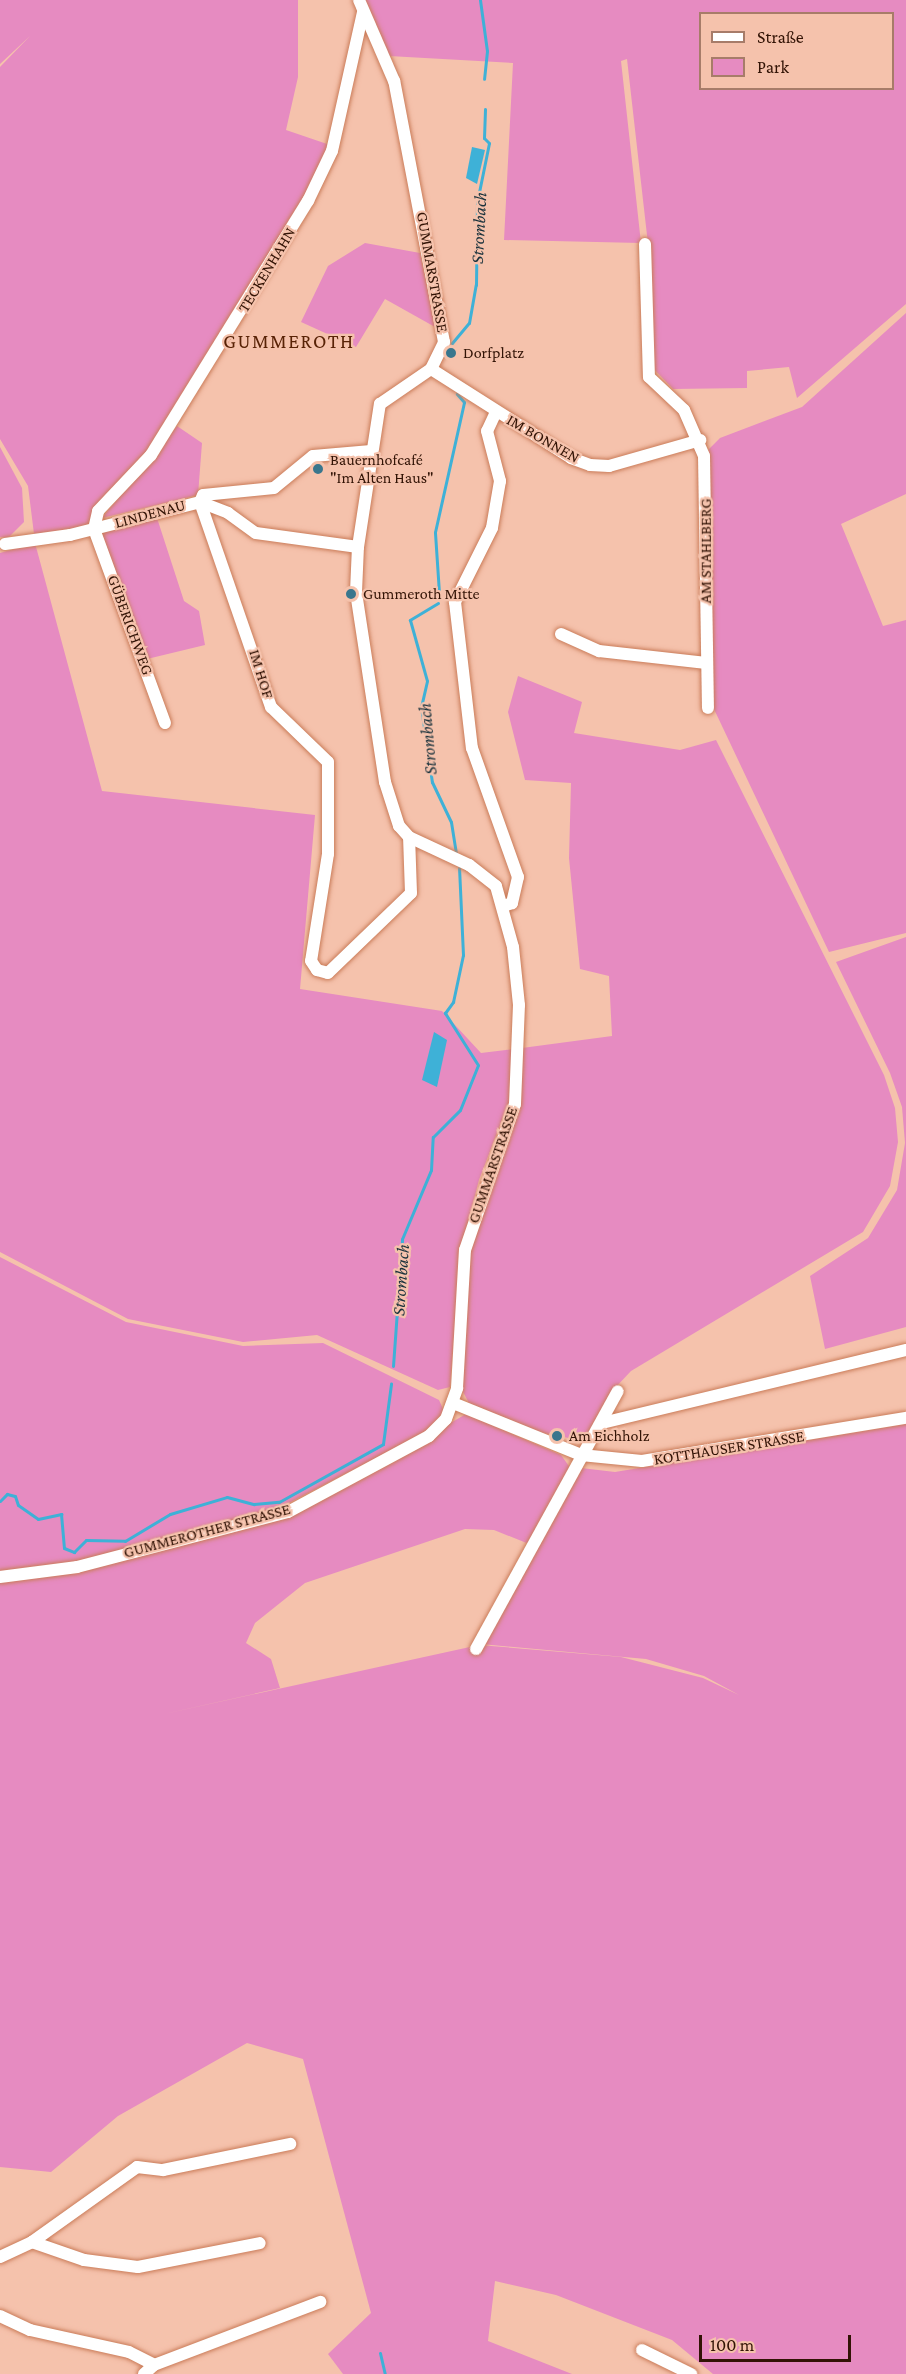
<!DOCTYPE html>
<meta charset="utf-8">
<style>
body{margin:0}
#map{position:relative;width:906px;height:2374px;overflow:hidden;background:#f5c2ac;font-family:"Crimson Pro",serif}
div>[style]{position:absolute}
.green>*{inset:0;background:#e68bc1}
.water>*{inset:0;background:#3eb1d7}
.stream>*{height:3px;margin:-1.5px;padding:0 1.5px;transform-origin:1.5px;border-radius:1.5px;background:#3eb1d7}
.roads{filter:drop-shadow(0 0 2px #ca7c59) drop-shadow(0 0 2px #ca7c59)}
.minor>*{height:12px;margin:-6px;padding:0 6px;transform-origin:6px;border-radius:6px;background:#fff}
.dots>*{width:16px;height:16px;translate:-50% -50%;box-sizing:border-box;border:3px solid #f5c2ac;border-radius:50%}
span{translate:-50% -50%;white-space:nowrap;text-align:center;line-height:1.15;-webkit-text-stroke:4.5px #f5c2ac;paint-order:stroke}
.street-label{font-size:16px;color:#321305}
.poi-label{font-size:16px;color:#321305}
.left{translate:0 -50%;text-align:left}
.water-label{font-size:18px;color:#1a323c;font-style:italic}
.quarter-label{font-size:20px;color:#582206;letter-spacing:1.5px}
.legend{position:absolute;left:699px;top:12px;width:195px;height:78px;box-sizing:border-box;background:#f5c2ac;border:2px solid #a77c69;margin:0;padding:8px 10px;list-style:none;font-size:18px;color:#321305}
.legend li{display:flex;align-items:center;gap:12px;height:30px}
.legend b{width:30px;border:2px solid #a77c69}
.scale{position:absolute;left:699px;top:2335px;width:152px;height:27px;box-sizing:border-box;border:3px solid #321305;border-top:0;padding-left:8px;font-size:18px;line-height:21px;white-space:nowrap;color:#321305;-webkit-text-stroke:4px #f5c2ac;paint-order:stroke}
</style>
<div id="map">
<div class="green">
<div style="clip-path:polygon(0 0,298px 0,298px 77px,286px 130px,330px 145px,305px 200px,149px 453px,90px 526px,34px 534px,28px 486px,0 439px,0 67px,30px 36px,0 64px)"></div>
<div style="clip-path:polygon(evenodd,365px 0,906px 0,906px 304px,797px 398px,789px 367px,747px 371px,747px 388px,673px 389px,651px 366px,648px 244px,627px 59px,621px 61px,641px 243px,504px 240px,513px 63px,389px 56px,365px 0,700px 14px,892px 14px,892px 88px,700px 88px,700px 14px)"></div>
<div style="clip-path:polygon(365px 243px,420px 253px,435px 327px,385px 299px,356px 347px,301px 322px,328px 266px)"></div>
<div style="clip-path:polygon(906px 313px,906px 494px,841px 524px,883px 626px,906px 620px,906px 933px,829px 952px,713px 707px,709px 449px,720px 438px,802px 407px)"></div>
<div style="clip-path:polygon(177px 426px,202px 443px,198px 495px,102px 518px)"></div>
<div style="clip-path:polygon(0 447px,22px 488px,24px 522px,8px 538px,0 537px)"></div>
<div style="clip-path:polygon(157px 518px,184px 601px,199px 611px,205px 645px,147px 659px,100px 532px)"></div>
<div style="clip-path:polygon(35px 543px,102px 791px,315px 815px,300px 989px,442px 1011px,481px 1053px,513px 1049px,511px 1096px,479px 1180px,461px 1249px,450px 1387px,438px 1390px,317px 1335px,243px 1342px,128px 1319px,0 1252px,0 553px)"></div>
<div style="clip-path:polygon(518px 676px,582px 702px,574px 733px,680px 750px,716px 740px,884px 1075px,895px 1108px,898px 1142px,890px 1186px,863px 1232px,631px 1371px,615px 1388px,584px 1441px,538px 1432px,469px 1403px,462px 1390px,470px 1250px,522px 1048px,612px 1036px,609px 976px,580px 969px,569px 858px,571px 783px,525px 780px,508px 712px)"></div>
<div style="clip-path:polygon(906px 937px,906px 1327px,825px 1349px,810px 1276px,868px 1238px,897px 1190px,905px 1143px,902px 1107px,890px 1073px,836px 962px)"></div>
<div style="clip-path:polygon(0 1257px,126px 1322px,243px 1346px,323px 1343px,439px 1400px,444px 1411px,428px 1431px,283px 1506px,99px 1556px,290px 1516px,466px 1414px,561px 1455px,571px 1469px,529px 1544px,494px 1530px,465px 1529px,305px 1583px,255px 1623px,246px 1643px,271px 1659px,280px 1688px,155px 1716px,479px 1645px,621px 1657px,703px 1678px,739px 1695px,704px 1676px,646px 1659px,481px 1644px,581px 1468px,615px 1472px,906px 1424px,906px 2374px,713px 2374px,672px 2340px,556px 2295px,495px 2281px,488px 2341px,572px 2374px,343px 2374px,328px 2354px,371px 2313px,303px 2059px,247px 2043px,118px 2116px,51px 2172px,0 2167px)"></div>
</div>
<div class="water">
<div style="clip-path:polygon(472px 147px,485px 150px,477px 184px,466px 178px)"></div>
<div style="clip-path:polygon(434px 1032px,447px 1040px,437px 1087px,422px 1080px)"></div>
</div>
<div class="stream">
<div style="left:480px;top:0;width:51px;rotate:82.2deg"></div>
<div style="left:487px;top:51px;width:28px;rotate:96deg"></div>
<div style="left:452px;top:343px;width:26px;rotate:-50deg"></div>
<div style="left:469px;top:323px;width:39px;rotate:-80deg"></div>
<div style="left:476px;top:285px;width:83px;rotate:-89.3deg"></div>
<div style="left:477px;top:202px;width:60px;rotate:-78.5deg"></div>
<div style="left:489px;top:143px;width:7px;rotate:-135deg"></div>
<div style="left:484px;top:138px;width:29px;rotate:-88deg"></div>
<div style="left:439px;top:593px;width:61px;rotate:-93.8deg"></div>
<div style="left:435px;top:532px;width:133px;rotate:-77.4deg"></div>
<div style="left:464px;top:402px;width:11px;rotate:-131deg"></div>
<div style="left:438px;top:603px;width:33px;rotate:149deg"></div>
<div style="left:410px;top:620px;width:63px;rotate:74.4deg"></div>
<div style="left:427px;top:681px;width:27px;rotate:103deg"></div>
<div style="left:421px;top:707px;width:76px;rotate:81.7deg"></div>
<div style="left:432px;top:782px;width:44px;rotate:64.6deg"></div>
<div style="left:451px;top:822px;width:31px;rotate:81deg"></div>
<div style="left:393px;top:1366px;width:127px;rotate:-85.9deg"></div>
<div style="left:402px;top:1239px;width:75px;rotate:-67.2deg"></div>
<div style="left:431px;top:1170px;width:33px;rotate:-87deg"></div>
<div style="left:433px;top:1137px;width:38px;rotate:-45deg"></div>
<div style="left:460px;top:1110px;width:48px;rotate:-68.2deg"></div>
<div style="left:478px;top:1065px;width:62px;rotate:-122.4deg"></div>
<div style="left:445px;top:1013px;width:14px;rotate:-54deg"></div>
<div style="left:453px;top:1002px;width:48px;rotate:-78deg"></div>
<div style="left:463px;top:955px;width:87px;rotate:-92.6deg"></div>
<div style="left:0;top:1501px;width:10px;rotate:-45deg"></div>
<div style="left:7px;top:1494px;width:8px;rotate:14deg"></div>
<div style="left:15px;top:1496px;width:9px;rotate:72deg"></div>
<div style="left:18px;top:1505px;width:24px;rotate:35deg"></div>
<div style="left:38px;top:1519px;width:24px;rotate:-12deg"></div>
<div style="left:61px;top:1514px;width:34px;rotate:85deg"></div>
<div style="left:64px;top:1548px;width:11px;rotate:22deg"></div>
<div style="left:74px;top:1552px;width:17px;rotate:-45deg"></div>
<div style="left:86px;top:1540px;width:39px;rotate:1deg"></div>
<div style="left:125px;top:1541px;width:52px;rotate:-31deg"></div>
<div style="left:170px;top:1514px;width:59px;rotate:-16.6deg"></div>
<div style="left:227px;top:1497px;width:28px;rotate:15deg"></div>
<div style="left:254px;top:1504px;width:25px;rotate:-5deg"></div>
<div style="left:279px;top:1502px;width:119px;rotate:-29.1deg"></div>
<div style="left:383px;top:1444px;width:61px;rotate:-82.4deg"></div>
<div style="left:380px;top:2353px;width:22px;rotate:77deg"></div>
</div>
<div class="roads">
<div class="minor">
<div style="left:645px;top:244px;width:133px;rotate:88.3deg"></div>
<div style="left:649px;top:377px;width:48px;rotate:43.3deg"></div>
<div style="left:684px;top:410px;width:50px;rotate:66.5deg"></div>
<div style="left:704px;top:456px;width:252px;rotate:89.1deg"></div>
<div style="left:431px;top:369px;width:166px;rotate:32.4deg"></div>
<div style="left:571px;top:458px;width:20px;rotate:20deg"></div>
<div style="left:590px;top:465px;width:19px;rotate:3deg"></div>
<div style="left:609px;top:466px;width:95px;rotate:-15.9deg"></div>
<div style="left:496px;top:412px;width:21px;rotate:115deg"></div>
<div style="left:487px;top:431px;width:52px;rotate:75.4deg"></div>
<div style="left:500px;top:481px;width:48px;rotate:99.7deg"></div>
<div style="left:492px;top:528px;width:83px;rotate:116.6deg"></div>
<div style="left:455px;top:602px;width:147px;rotate:83.4deg"></div>
<div style="left:472px;top:748px;width:137px;rotate:70.4deg"></div>
<div style="left:518px;top:877px;width:27px;rotate:103deg"></div>
<div style="left:512px;top:903px;width:9px;rotate:159deg"></div>
<div style="left:371px;top:451px;width:58px;rotate:175.1deg"></div>
<div style="left:313px;top:456px;width:50px;rotate:140.6deg"></div>
<div style="left:274px;top:488px;width:71px;rotate:174.4deg"></div>
<div style="left:203px;top:495px;width:8px;rotate:113deg"></div>
<div style="left:200px;top:502px;width:217px;rotate:70.9deg"></div>
<div style="left:271px;top:707px;width:79px;rotate:44deg"></div>
<div style="left:328px;top:762px;width:92px;rotate:90deg"></div>
<div style="left:328px;top:854px;width:108px;rotate:99deg"></div>
<div style="left:311px;top:961px;width:11px;rotate:56deg"></div>
<div style="left:317px;top:970px;width:11px;rotate:15deg"></div>
<div style="left:328px;top:973px;width:115px;rotate:-43.9deg"></div>
<div style="left:411px;top:893px;width:56px;rotate:-92deg"></div>
<div style="left:5px;top:544px;width:66px;rotate:-7.9deg"></div>
<div style="left:70px;top:535px;width:134px;rotate:-14.2deg"></div>
<div style="left:200px;top:502px;width:30px;rotate:21deg"></div>
<div style="left:228px;top:513px;width:34px;rotate:36deg"></div>
<div style="left:256px;top:533px;width:103px;rotate:7.8deg"></div>
<div style="left:561px;top:634px;width:42px;rotate:24.1deg"></div>
<div style="left:599px;top:651px;width:108px;rotate:6.4deg"></div>
<div style="left:165px;top:723px;width:207px;rotate:-110.1deg"></div>
<div style="left:94px;top:529px;width:18px;rotate:-77deg"></div>
<div style="left:98px;top:511px;width:77px;rotate:-46.6deg"></div>
<div style="left:151px;top:455px;width:299px;rotate:-58.3deg"></div>
<div style="left:308px;top:201px;width:55px;rotate:-64.4deg"></div>
<div style="left:332px;top:151px;width:142px;rotate:-77.4deg"></div>
<div style="left:453px;top:1403px;width:138px;rotate:22.1deg"></div>
<div style="left:581px;top:1455px;width:61px;rotate:5.6deg"></div>
<div style="left:642px;top:1461px;width:267px;rotate:-9.3deg"></div>
<div style="left:602px;top:1423px;width:313px;rotate:-13.5deg"></div>
<div style="left:0;top:1577px;width:78px;rotate:-7.4deg"></div>
<div style="left:77px;top:1567px;width:218px;rotate:-14.6deg"></div>
<div style="left:288px;top:1512px;width:160px;rotate:-28.3deg"></div>
<div style="left:429px;top:1436px;width:24px;rotate:-45deg"></div>
<div style="left:446px;top:1419px;width:33px;rotate:-70deg"></div>
<div style="left:457px;top:1388px;width:138px;rotate:-86.7deg"></div>
<div style="left:465px;top:1250px;width:154px;rotate:-71.1deg"></div>
<div style="left:515px;top:1104px;width:99px;rotate:-87.7deg"></div>
<div style="left:519px;top:1005px;width:58px;rotate:-95.9deg"></div>
<div style="left:513px;top:947px;width:63px;rotate:-105.6deg"></div>
<div style="left:496px;top:886px;width:34px;rotate:-142deg"></div>
<div style="left:469px;top:865px;width:66px;rotate:-155deg"></div>
<div style="left:409px;top:837px;width:15px;rotate:-132deg"></div>
<div style="left:399px;top:826px;width:46px;rotate:-107.7deg"></div>
<div style="left:385px;top:782px;width:192px;rotate:-98.7deg"></div>
<div style="left:356px;top:592px;width:45px;rotate:-87.5deg"></div>
<div style="left:358px;top:547px;width:145px;rotate:-81.3deg"></div>
<div style="left:380px;top:404px;width:62px;rotate:-34.5deg"></div>
<div style="left:431px;top:369px;width:30px;rotate:-64deg"></div>
<div style="left:444px;top:342px;width:266px;rotate:-100.8deg"></div>
<div style="left:394px;top:81px;width:88px;rotate:-113.4deg"></div>
<div style="left:476px;top:1649px;width:294px;rotate:-61.2deg"></div>
<div style="left:32px;top:2242px;width:55px;rotate:19.1deg"></div>
<div style="left:84px;top:2260px;width:54px;rotate:7.4deg"></div>
<div style="left:138px;top:2267px;width:124px;rotate:-11.1deg"></div>
<div style="left:0;top:2257px;width:35px;rotate:-25deg"></div>
<div style="left:32px;top:2242px;width:129px;rotate:-35.5deg"></div>
<div style="left:137px;top:2167px;width:26px;rotate:7deg"></div>
<div style="left:163px;top:2170px;width:130px;rotate:-11.6deg"></div>
<div style="left:0;top:2316px;width:33px;rotate:25deg"></div>
<div style="left:30px;top:2330px;width:101px;rotate:12.5deg"></div>
<div style="left:129px;top:2352px;width:28px;rotate:27deg"></div>
<div style="left:642px;top:2350px;width:55px;rotate:26.1deg"></div>
<div style="left:144px;top:2374px;width:13px;rotate:-42deg"></div>
<div style="left:154px;top:2365px;width:178px;rotate:-20.8deg"></div>
</div>
</div>
<div class="dots">
<div style="left:451px;top:353px;background:#39768d"></div>
<div style="left:318px;top:469px;background:#39768d"></div>
<div style="left:351px;top:594px;background:#39768d"></div>
<div style="left:557px;top:1436px;background:#39768d"></div>
</div>
<div class="street-label">
<span style="left:267px;top:270px;rotate:-59deg">TECKENHAHN</span>
<span style="left:432px;top:272px;rotate:80deg">GUMMARSTRASSE</span>
<span style="left:543px;top:439px;rotate:30deg">IM BONNEN</span>
<span style="left:150px;top:514px;rotate:-15deg">LINDENAU</span>
<span style="left:706px;top:551px;rotate:-90deg">AM STAHLBERG</span>
<span style="left:130px;top:625px;rotate:70deg">GÜBERICHWEG</span>
<span style="left:261px;top:674px;rotate:73deg">IM HOF</span>
<span style="left:493px;top:1165px;rotate:-71deg">GUMMARSTRASSE</span>
<span style="left:729px;top:1448px;rotate:-9deg">KOTTHAUSER STRASSE</span>
<span style="left:207px;top:1531px;rotate:-15deg">GUMMEROTHER STRASSE</span>
</div>
<div class="poi-label">
<span class="left" style="left:463px;top:353px">Dorfplatz</span>
<span class="left" style="left:330px;top:469px">Bauernhofcafé<br>"Im Alten Haus"</span>
<span class="left" style="left:363px;top:594px">Gummeroth Mitte</span>
<span class="left" style="left:569px;top:1436px">Am Eichholz</span>
</div>
<div class="water-label">
<span style="left:479px;top:228px;rotate:-87deg">Strombach</span>
<span style="left:428px;top:739px;rotate:-95deg">Strombach</span>
<span style="left:401px;top:1280px;rotate:-86deg">Strombach</span>
</div>
<div class="quarter-label">
<span style="left:289px;top:341px">GUMMEROTH</span>
</div>
<ul class="legend">
<li><b style="height:8px;background:#fff"></b>Straße</li>
<li><b style="height:16px;background:#e68bc1"></b>Park</li>
</ul>
<div class="scale">100 m</div>
</div>
